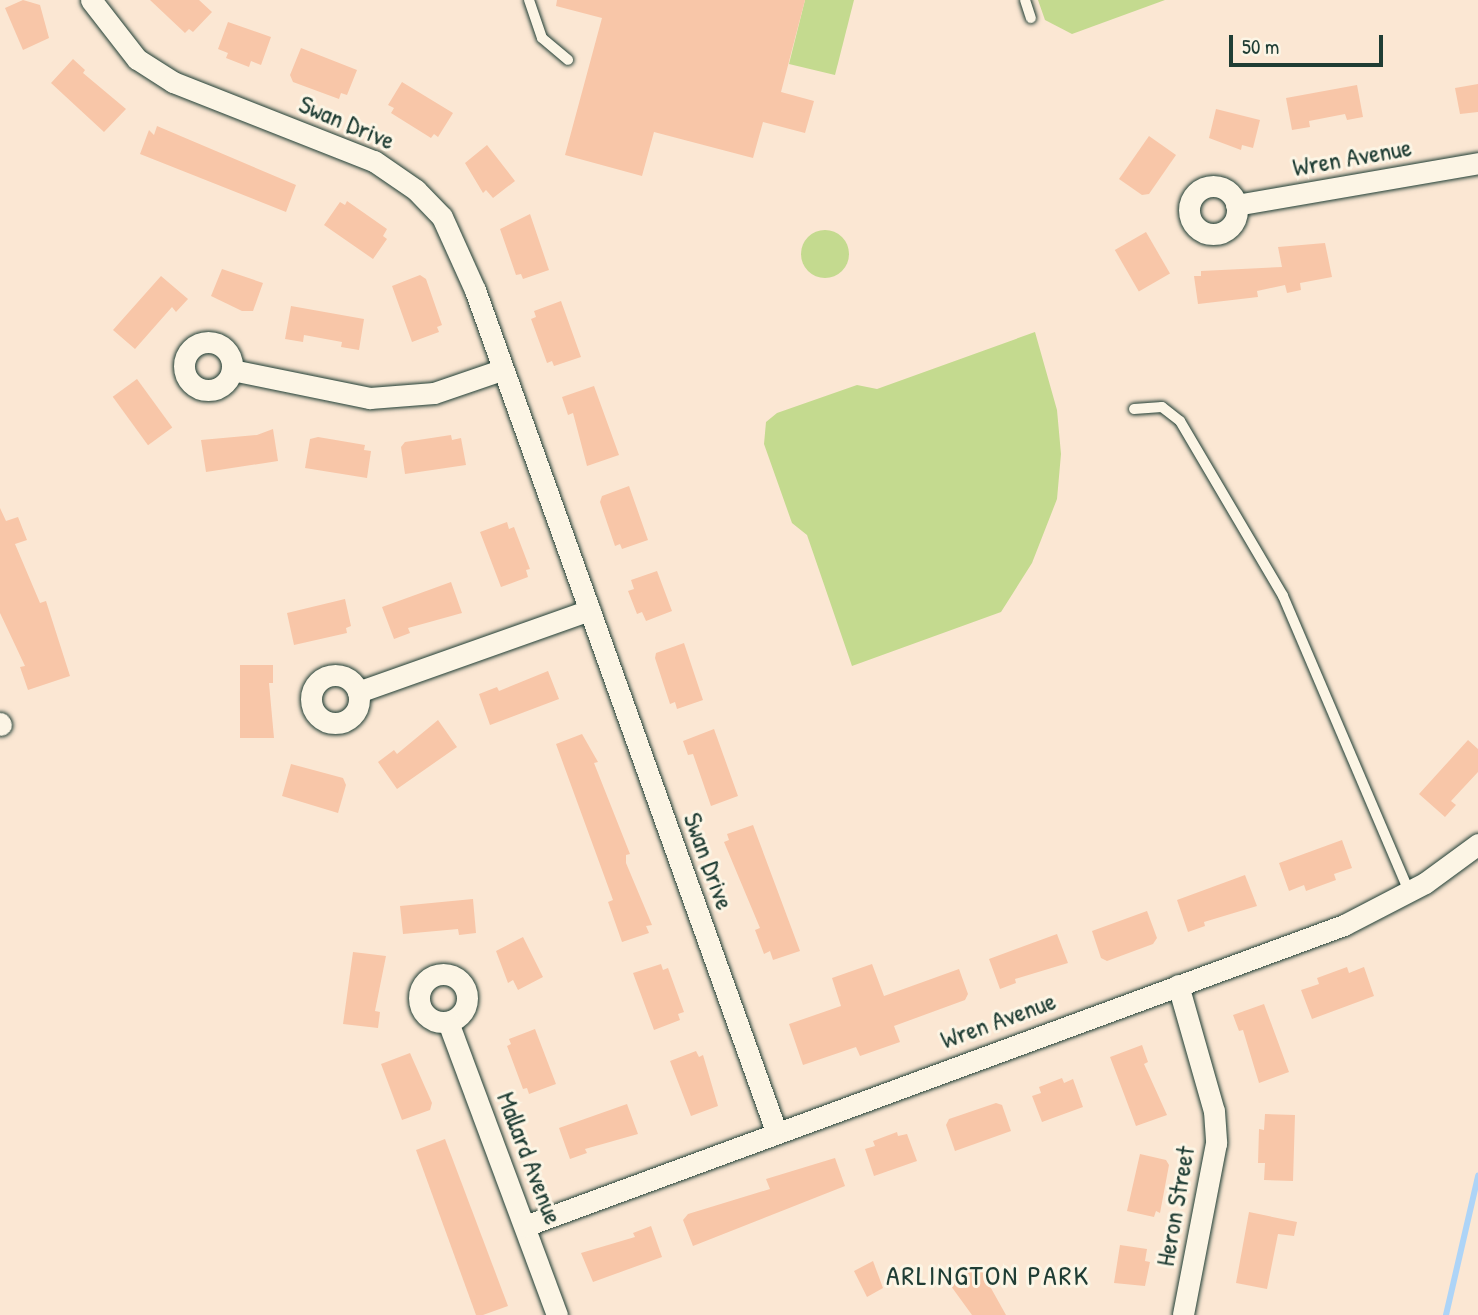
<!DOCTYPE html>
<style>
body{margin:0}
#map{position:relative;width:1478px;height:1315px;overflow:hidden;background:#fbe7d3;font-family:"Patrick Hand",sans-serif}
div>[style]{position:absolute}
.green>*{inset:0;background:#c4da8f}
.round{border-radius:50%}
.stream>*{height:6px;margin:-3px;padding:0 3px;transform-origin:3px;border-radius:3px;background:#add4f7}
.building>*{inset:0;background:#f8c6a8;transform-origin:0 0}
.roads{filter:drop-shadow(0 0 2px #1f3d34) drop-shadow(0 0 2px #1f3d34)}
.service>*{height:10px;margin:-5px;padding:0 5px;transform-origin:5px;border-radius:5px;background:#fcf5e5}
.minor>*{height:21px;margin:-10.5px;padding:0 10.5px;transform-origin:10.5px;border-radius:10.5px;background:#fcf5e5}
.minor>.ring{margin:-10.5px;padding:0;box-sizing:content-box;background:none;border:21px solid #fcf5e5;border-radius:50%}
span{translate:-50% -50%;white-space:nowrap;text-align:center;line-height:1.15;-webkit-text-stroke:6px #fcf5e5;paint-order:stroke}
.street-label{font-size:26px;color:#1f3d34}
.neighbourhood-label{font-size:28px;color:#1f3d34;letter-spacing:2px}
.scale{position:absolute;left:1229px;top:35px;width:154px;height:32px;box-sizing:border-box;border:4px solid #1f3d34;border-top:0;padding-left:9px;font-size:21px;line-height:24px;white-space:nowrap;color:#1f3d34;-webkit-text-stroke:5px #fcf5e5;paint-order:stroke}
</style>
<div id="map">
<div class="green">
<div style="clip-path:polygon(805px 0,854px 0,835px 75px,789px 64px)"></div>
<div style="clip-path:polygon(1038px 0,1165px 0,1072px 34px,1045px 20px)"></div>
<div class="round" style="left:801px;top:230px;width:48px;height:48px"></div>
<div style="clip-path:polygon(1035px 332px,1057px 410px,1061px 454px,1057px 499px,1032px 563px,1001px 612px,852px 666px,807px 535px,792px 523px,764px 444px,766px 422px,777px 413px,857px 385px,877px 389px)"></div>
</div>
<div class="stream">
<div style="left:1446px;top:1315px;width:143px;rotate:-77deg"></div>
</div>
<div class="building">
<div style="clip-path:polygon(23px 0,40px 5px,49px 38px,23px 50px,5px 8px)"></div>
<div style="clip-path:polygon(150px 0,199px 0,212px 12px,193px 32px,189px 29px,185px 33px)"></div>
<div style="clip-path:polygon(557px 0,805px 0,781px 92px,814px 101px,805px 133px,763px 122px,753px 158px,654px 132px,642px 176px,565px 155px,602px 18px,556px 6px)"></div>
<div style="clip-path:polygon(228px 22px,271px 37px,261px 65px,251px 61px,249px 67px,226px 58px,228px 53px,218px 49px)"></div>
<div style="clip-path:polygon(301px 48px,357px 70px,347px 95px,341px 93px,339px 99px,293px 82px,290px 75px)"></div>
<div style="clip-path:polygon(73px 59px,85px 70px,83px 73px,126px 109px,104px 132px,51px 83px)"></div>
<div style="clip-path:polygon(402px 82px,453px 113px,438px 137px,434px 134px,431px 138px,391px 113px,394px 108px,388px 105px)"></div>
<div style="clip-path:polygon(1478px 84px,1478px 112px,1460px 114px,1455px 88px)"></div>
<div style="clip-path:polygon(1357px 85px,1363px 117px,1347px 120px,1345px 114px,1309px 121px,1310px 127px,1292px 130px,1286px 98px)"></div>
<div style="clip-path:polygon(1216px 109px,1260px 120px,1253px 148px,1242px 145px,1241px 150px,1209px 138px)"></div>
<div style="clip-path:polygon(157px 126px,296px 185px,286px 212px,140px 154px,149px 130px,154px 135px)"></div>
<div style="clip-path:polygon(1149px 136px,1176px 155px,1149px 194px,1142px 195px,1119px 179px)"></div>
<div style="clip-path:polygon(487px 145px,515px 181px,493px 198px,486px 190px,483px 193px,465px 163px)"></div>
<div style="clip-path:polygon(347px 201px,387px 229px,383px 236px,387px 239px,373px 259px,324px 225px,340px 202px,345px 205px)"></div>
<div style="clip-path:polygon(530px 214px,549px 270px,523px 279px,521px 274px,516px 275px,500px 229px)"></div>
<div style="left:1146px;top:232px;width:48px;height:36px;rotate:60deg"></div>
<div style="clip-path:polygon(1325px 243px,1332px 277px,1300px 283px,1301px 290px,1287px 293px,1285px 285px,1257px 291px,1258px 297px,1198px 304px,1194px 276px,1201px 276px,1201px 271px,1282px 267px,1278px 247px)"></div>
<div style="clip-path:polygon(222px 269px,263px 283px,253px 311px,242px 311px,211px 296px)"></div>
<div style="clip-path:polygon(420px 275px,426px 279px,442px 325px,437px 327px,439px 332px,412px 342px,392px 286px)"></div>
<div style="clip-path:polygon(161px 276px,188px 299px,176px 312px,172px 307px,135px 349px,113px 330px)"></div>
<div style="clip-path:polygon(561px 301px,581px 357px,554px 366px,552px 361px,547px 363px,531px 319px,536px 317px,534px 311px)"></div>
<div style="clip-path:polygon(291px 306px,364px 319px,359px 350px,341px 347px,342px 342px,304px 335px,303px 342px,285px 339px)"></div>
<div style="left:137px;top:379px;width:60px;height:30px;rotate:54deg"></div>
<div style="clip-path:polygon(594px 386px,619px 455px,587px 466px,573px 413px,568px 415px,562px 397px)"></div>
<div style="clip-path:polygon(273px 429px,278px 461px,206px 472px,201px 440px,257px 435px)"></div>
<div style="clip-path:polygon(451px 435px,452px 440px,461px 438px,466px 465px,405px 474px,401px 447px,405px 442px)"></div>
<div style="clip-path:polygon(318px 437px,365px 445px,364px 450px,371px 451px,367px 478px,305px 468px,310px 439px)"></div>
<div style="clip-path:polygon(629px 486px,648px 540px,622px 549px,620px 544px,615px 546px,600px 502px,602px 496px)"></div>
<div style="clip-path:polygon(0 508px,6px 521px,18px 517px,27px 540px,15px 544px,40px 603px,46px 601px,70px 676px,28px 690px,20px 667px,25px 666px,0 613px)"></div>
<div style="clip-path:polygon(507px 522px,509px 529px,514px 527px,530px 569px,526px 570px,528px 577px,501px 587px,480px 532px)"></div>
<div style="clip-path:polygon(657px 571px,672px 611px,646px 621px,642px 612px,637px 614px,628px 591px,634px 589px,631px 580px)"></div>
<div style="clip-path:polygon(451px 582px,462px 613px,408px 628px,410px 633px,394px 639px,382px 607px)"></div>
<div style="clip-path:polygon(345px 599px,351px 626px,346px 628px,347px 633px,294px 645px,287px 613px)"></div>
<div style="clip-path:polygon(684px 643px,703px 700px,677px 709px,675px 702px,670px 704px,655px 658px,656px 653px)"></div>
<div style="clip-path:polygon(240px 665px,273px 665px,273px 683px,269px 683px,274px 738px,240px 738px)"></div>
<div style="clip-path:polygon(548px 671px,559px 699px,490px 725px,479px 694px,497px 687px,499px 691px)"></div>
<div style="clip-path:polygon(438px 720px,457px 747px,397px 789px,378px 762px,394px 750px,397px 754px)"></div>
<div style="clip-path:polygon(714px 729px,738px 796px,711px 806px,693px 754px,688px 755px,683px 741px)"></div>
<div style="clip-path:polygon(582px 734px,598px 762px,594px 763px,630px 854px,626px 855px,626px 863px,652px 925px,646px 926px,649px 933px,622px 942px,608px 902px,613px 900px,556px 744px)"></div>
<div style="clip-path:polygon(1468px 740px,1478px 749px,1478px 772px,1451px 801px,1456px 805px,1445px 817px,1419px 794px)"></div>
<div style="clip-path:polygon(291px 764px,343px 778px,346px 785px,338px 813px,282px 796px)"></div>
<div style="clip-path:polygon(753px 825px,800px 951px,773px 960px,770px 951px,764px 954px,755px 930px,760px 928px,724px 842px,729px 840px,727px 834px)"></div>
<div style="clip-path:polygon(1342px 840px,1352px 868px,1334px 874px,1336px 880px,1306px 891px,1304px 885px,1289px 891px,1279px 863px)"></div>
<div style="clip-path:polygon(1245px 875px,1257px 906px,1204px 922px,1205px 926px,1188px 932px,1177px 900px)"></div>
<div style="clip-path:polygon(473px 899px,476px 933px,459px 935px,458px 929px,403px 934px,400px 906px)"></div>
<div style="clip-path:polygon(1147px 911px,1157px 938px,1153px 944px,1107px 961px,1101px 958px,1092px 931px)"></div>
<div style="clip-path:polygon(1057px 934px,1068px 963px,1015px 979px,1016px 983px,1000px 989px,989px 959px)"></div>
<div style="clip-path:polygon(523px 937px,543px 977px,518px 990px,513px 980px,508px 983px,496px 951px)"></div>
<div style="clip-path:polygon(353px 952px,386px 956px,375px 1011px,380px 1012px,378px 1028px,343px 1024px)"></div>
<div style="clip-path:polygon(661px 964px,663px 970px,668px 968px,684px 1012px,678px 1014px,680px 1020px,654px 1030px,633px 973px)"></div>
<div style="clip-path:polygon(872px 964px,884px 996px,959px 969px,968px 994px,965px 1000px,894px 1026px,900px 1042px,860px 1056px,856px 1047px,803px 1065px,789px 1024px,841px 1006px,832px 978px)"></div>
<div style="clip-path:polygon(1347px 967px,1349px 973px,1364px 967px,1374px 996px,1312px 1019px,1301px 990px,1319px 984px,1317px 978px)"></div>
<div style="clip-path:polygon(1264px 1004px,1289px 1072px,1259px 1083px,1243px 1030px,1239px 1031px,1233px 1015px)"></div>
<div style="clip-path:polygon(535px 1029px,556px 1084px,529px 1094px,527px 1088px,523px 1089px,507px 1046px,511px 1044px,509px 1039px)"></div>
<div style="clip-path:polygon(1142px 1045px,1148px 1062px,1144px 1064px,1167px 1115px,1136px 1126px,1110px 1057px)"></div>
<div style="clip-path:polygon(696px 1051px,699px 1057px,703px 1055px,718px 1106px,691px 1116px,670px 1061px)"></div>
<div style="clip-path:polygon(410px 1053px,432px 1103px,430px 1110px,402px 1120px,381px 1064px)"></div>
<div style="clip-path:polygon(1062px 1078px,1064px 1083px,1073px 1079px,1083px 1107px,1042px 1122px,1032px 1096px,1041px 1093px,1039px 1087px)"></div>
<div style="clip-path:polygon(996px 1103px,1002px 1105px,1011px 1131px,955px 1151px,946px 1125px,949px 1119px)"></div>
<div style="clip-path:polygon(627px 1104px,638px 1134px,585px 1149px,587px 1153px,570px 1159px,559px 1128px)"></div>
<div style="clip-path:polygon(1265px 1114px,1295px 1115px,1293px 1181px,1264px 1180px,1265px 1163px,1258px 1163px,1259px 1129px,1264px 1130px)"></div>
<div style="clip-path:polygon(897px 1132px,898px 1136px,907px 1134px,917px 1161px,874px 1176px,865px 1149px,875px 1146px,873px 1141px)"></div>
<div style="clip-path:polygon(445px 1139px,508px 1306px,483px 1315px,476px 1315px,416px 1150px)"></div>
<div style="clip-path:polygon(1140px 1154px,1166px 1160px,1169px 1165px,1160px 1213px,1156px 1211px,1154px 1217px,1127px 1211px)"></div>
<div style="clip-path:polygon(835px 1158px,845px 1186px,693px 1246px,683px 1220px,688px 1214px,770px 1189px,766px 1179px)"></div>
<div style="clip-path:polygon(1249px 1212px,1297px 1222px,1294px 1236px,1278px 1234px,1267px 1289px,1236px 1283px)"></div>
<div style="clip-path:polygon(651px 1226px,662px 1257px,593px 1282px,581px 1253px,635px 1237px,633px 1233px)"></div>
<div style="clip-path:polygon(1120px 1245px,1147px 1249px,1145px 1261px,1150px 1262px,1145px 1286px,1114px 1283px)"></div>
<div style="clip-path:polygon(873px 1261px,883px 1288px,867px 1297px,854px 1271px)"></div>
<div style="clip-path:polygon(978px 1264px,987px 1281px,1006px 1315px,972px 1315px,948px 1282px)"></div>
</div>
<div class="roads">
<div class="service">
<div style="left:529px;top:0;width:40px;rotate:71.1deg"></div>
<div style="left:542px;top:38px;width:34px;rotate:40deg"></div>
<div style="left:1025px;top:0;width:19px;rotate:72deg"></div>
<div style="left:1134px;top:409px;width:28px;rotate:-4deg"></div>
<div style="left:1162px;top:407px;width:23px;rotate:38deg"></div>
<div style="left:1180px;top:421px;width:203px;rotate:59.5deg"></div>
<div style="left:1283px;top:596px;width:322px;rotate:66.9deg"></div>
</div>
<div class="minor">
<div style="left:91px;top:0;width:75px;rotate:52.1deg"></div>
<div style="left:137px;top:59px;width:43px;rotate:32.6deg"></div>
<div style="left:173px;top:82px;width:216px;rotate:21.5deg"></div>
<div style="left:374px;top:161px;width:51px;rotate:34.6deg"></div>
<div style="left:416px;top:190px;width:37px;rotate:46deg"></div>
<div style="left:442px;top:217px;width:80px;rotate:65.7deg"></div>
<div style="left:475px;top:290px;width:893px;rotate:70.31deg"></div>
<div class="ring" style="left:1189px;top:186px;width:27px;height:27px"></div>
<div style="left:1236px;top:205px;width:246px;rotate:-9.8deg"></div>
<div class="ring" style="left:184px;top:342px;width:27px;height:27px"></div>
<div style="left:232px;top:370px;width:141px;rotate:11.5deg"></div>
<div style="left:370px;top:398px;width:64px;rotate:-4.5deg"></div>
<div style="left:434px;top:393px;width:71px;rotate:-18.9deg"></div>
<div class="ring" style="left:311px;top:675px;width:27px;height:27px"></div>
<div style="left:358px;top:692px;width:246px;rotate:-19.5deg"></div>
<div style="left:0;top:723px;width:2px;rotate:63deg"></div>
<div class="ring" style="left:419px;top:974px;width:27px;height:27px"></div>
<div style="left:1178px;top:985px;width:131px;rotate:74.1deg"></div>
<div style="left:1214px;top:1111px;width:32px;rotate:86deg"></div>
<div style="left:1216px;top:1143px;width:175px;rotate:100.9deg"></div>
<div style="left:448px;top:1022px;width:313px;rotate:69.6deg"></div>
<div style="left:525px;top:1226px;width:873px;rotate:-20.18deg"></div>
<div style="left:1344px;top:925px;width:91px;rotate:-27.4deg"></div>
<div style="left:1425px;top:883px;width:66px;rotate:-36.3deg"></div>
</div>
</div>
<div class="street-label">
<span style="left:347px;top:122px;rotate:23deg">Swan Drive</span>
<span style="left:1352px;top:157px;rotate:-10deg">Wren Avenue</span>
<span style="left:709px;top:861px;rotate:70deg">Swan Drive</span>
<span style="left:998px;top:1020px;rotate:-20deg">Wren Avenue</span>
<span style="left:530px;top:1158px;rotate:69deg">Mallard Avenue</span>
<span style="left:1175px;top:1206px;rotate:-80deg">Heron Street</span>
</div>
<div class="neighbourhood-label">
<span style="left:988px;top:1275px">ARLINGTON PARK</span>
</div>
<div class="scale">50 m</div>
</div>
